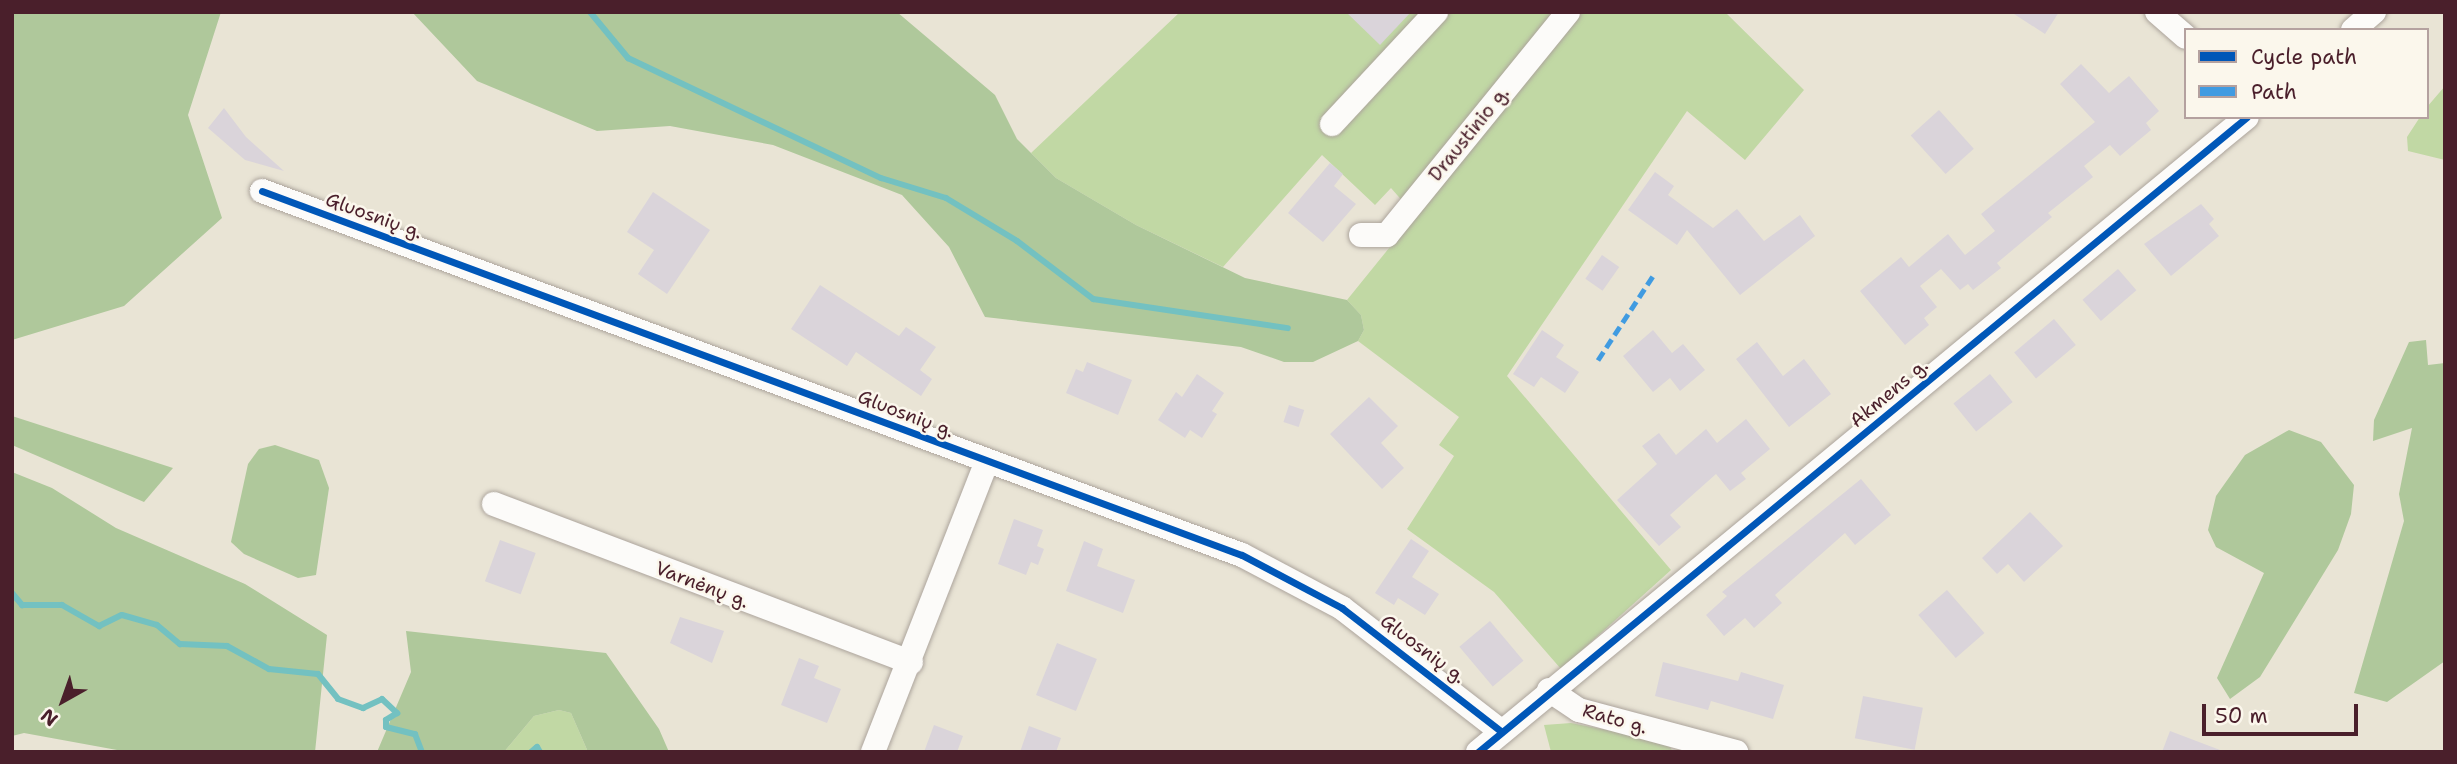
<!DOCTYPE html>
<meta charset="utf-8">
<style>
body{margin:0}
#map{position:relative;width:2457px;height:764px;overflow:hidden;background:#e9e4d5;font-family:"Shantell Sans",sans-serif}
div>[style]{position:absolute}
.green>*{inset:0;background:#c1d8a4}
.forest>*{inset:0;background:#afc89b}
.stream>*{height:6px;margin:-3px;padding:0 3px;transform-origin:3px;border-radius:3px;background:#73c1c1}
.building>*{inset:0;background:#dad4da;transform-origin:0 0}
.roads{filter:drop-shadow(0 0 2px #aca49c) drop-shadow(0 0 2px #aca49c)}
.minor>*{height:24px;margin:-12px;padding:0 12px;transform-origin:12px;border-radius:12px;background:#fcfbf9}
.quiet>*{height:5px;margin-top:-2.5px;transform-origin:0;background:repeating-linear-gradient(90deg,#409be1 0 10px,transparent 0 15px)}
.cycleway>*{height:7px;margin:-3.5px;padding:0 3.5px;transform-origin:3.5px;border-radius:3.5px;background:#0057b8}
span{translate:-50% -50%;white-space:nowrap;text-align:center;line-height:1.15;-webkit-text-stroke:5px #fbf7ec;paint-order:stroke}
.street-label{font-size:19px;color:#4a1f2b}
.frame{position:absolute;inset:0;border:14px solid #4a1f2b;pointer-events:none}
.legend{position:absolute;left:2184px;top:28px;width:245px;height:91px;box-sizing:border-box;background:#fbf7ec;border:2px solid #b4a19f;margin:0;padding:9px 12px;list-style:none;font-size:21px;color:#4a1f2b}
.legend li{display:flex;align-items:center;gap:14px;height:35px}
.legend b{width:35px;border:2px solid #b4a19f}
.north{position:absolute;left:28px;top:666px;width:70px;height:70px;-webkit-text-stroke:5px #fbf7ec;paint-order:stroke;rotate:220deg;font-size:19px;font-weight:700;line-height:28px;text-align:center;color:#4a1f2b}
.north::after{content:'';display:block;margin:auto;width:24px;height:32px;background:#4a1f2b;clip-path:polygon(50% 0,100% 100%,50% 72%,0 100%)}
.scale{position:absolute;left:2202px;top:704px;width:156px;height:32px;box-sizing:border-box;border:4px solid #4a1f2b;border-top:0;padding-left:9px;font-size:21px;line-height:24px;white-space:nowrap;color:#4a1f2b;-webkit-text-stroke:5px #fbf7ec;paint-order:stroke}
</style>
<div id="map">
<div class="green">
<div style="clip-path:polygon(1180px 12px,1558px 12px,1405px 204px,1391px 188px,1375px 205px,1322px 155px,1223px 267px,1136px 225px,1056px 178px,1031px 153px)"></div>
<div style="clip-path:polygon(1580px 12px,1725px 12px,1804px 90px,1745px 160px,1687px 111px,1507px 376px,1671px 570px,1561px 669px,1494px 592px,1407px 529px,1454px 456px,1439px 445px,1459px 417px,1358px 341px,1364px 330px,1361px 315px,1347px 300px)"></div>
<div style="clip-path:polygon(2445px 86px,2445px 160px,2408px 151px,2407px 137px,2420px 117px,2427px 117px,2427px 107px)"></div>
<div style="clip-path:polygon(559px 710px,571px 713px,588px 752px,504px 752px,534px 716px)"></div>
<div style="clip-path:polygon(1571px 723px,1667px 742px,1673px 752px,1551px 752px,1544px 725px)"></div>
</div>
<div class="forest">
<div style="clip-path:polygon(12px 12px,221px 12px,188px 115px,222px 218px,124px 306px,12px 340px)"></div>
<div style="clip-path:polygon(412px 12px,897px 12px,995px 95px,1017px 139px,1056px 178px,1136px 225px,1245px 278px,1347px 300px,1361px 315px,1364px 330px,1358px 341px,1313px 362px,1284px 362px,1241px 347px,985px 317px,949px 247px,902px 195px,773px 145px,670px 126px,597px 131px,477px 81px)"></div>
<div style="clip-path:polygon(2426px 340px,2428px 365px,2445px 363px,2445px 661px,2387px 702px,2354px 693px,2404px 521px,2399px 494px,2412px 428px,2373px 441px,2374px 420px,2409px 342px)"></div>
<div style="clip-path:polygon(12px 416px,173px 468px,144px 502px,12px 445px)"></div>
<div style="clip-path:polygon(2289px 430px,2321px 442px,2354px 485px,2351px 514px,2338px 550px,2260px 677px,2230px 699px,2217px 678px,2264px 573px,2216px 547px,2208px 530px,2216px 496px,2245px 455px)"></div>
<div style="clip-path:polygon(275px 445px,319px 460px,329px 488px,316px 575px,298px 578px,244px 554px,231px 542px,248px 464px,259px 449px)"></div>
<div style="clip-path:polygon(12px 472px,52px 488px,116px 528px,245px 584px,327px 635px,315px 752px,128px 752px,24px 733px,12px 736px)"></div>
<div style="clip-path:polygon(406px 631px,606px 653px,659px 729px,669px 752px,588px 752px,571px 713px,559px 710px,534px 716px,504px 752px,377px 752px,411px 672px)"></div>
</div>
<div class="stream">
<div style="left:590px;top:12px;width:60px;rotate:50.4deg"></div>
<div style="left:628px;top:58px;width:280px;rotate:25.4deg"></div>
<div style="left:881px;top:178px;width:68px;rotate:17.1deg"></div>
<div style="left:946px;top:198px;width:83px;rotate:31.2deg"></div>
<div style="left:1017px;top:241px;width:96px;rotate:37.3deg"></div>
<div style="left:1093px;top:299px;width:197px;rotate:8.5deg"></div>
<div style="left:12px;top:593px;width:16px;rotate:50deg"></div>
<div style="left:22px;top:605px;width:40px"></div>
<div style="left:62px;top:605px;width:43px;rotate:29.6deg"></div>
<div style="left:99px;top:626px;width:25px;rotate:-26deg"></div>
<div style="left:122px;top:615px;width:36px;rotate:16deg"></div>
<div style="left:157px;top:625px;width:30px;rotate:40deg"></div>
<div style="left:180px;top:644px;width:47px;rotate:2.4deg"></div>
<div style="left:227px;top:646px;width:48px;rotate:28.7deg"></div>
<div style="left:269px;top:669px;width:49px;rotate:5.8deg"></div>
<div style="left:318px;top:674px;width:32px;rotate:51deg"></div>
<div style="left:338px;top:699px;width:27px;rotate:20deg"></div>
<div style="left:363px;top:708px;width:21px;rotate:-25deg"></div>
<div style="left:382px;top:699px;width:21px;rotate:43deg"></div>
<div style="left:397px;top:713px;width:13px;rotate:148deg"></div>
<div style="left:386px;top:720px;width:7px;rotate:90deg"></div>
<div style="left:386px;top:727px;width:30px;rotate:14deg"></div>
<div style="left:415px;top:734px;width:19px;rotate:69deg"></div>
<div style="left:531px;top:752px;width:8px;rotate:-40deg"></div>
<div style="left:537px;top:747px;width:6px;rotate:59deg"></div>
</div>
<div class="building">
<div style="clip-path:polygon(1346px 12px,1411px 12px,1380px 45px)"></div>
<div style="clip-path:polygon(2011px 12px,2059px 12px,2045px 34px)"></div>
<div style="clip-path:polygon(2081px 64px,2109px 93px,2129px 76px,2159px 111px,2146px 123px,2151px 130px,2120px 156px,2110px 145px,2084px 166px,2093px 177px,2048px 213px,2052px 217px,1997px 263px,2001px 268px,1973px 290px,1968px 284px,1960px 290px,1941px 269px,1920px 286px,1937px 307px,1924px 318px,1929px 325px,1905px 345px,1860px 291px,1901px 257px,1909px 267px,1948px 234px,1965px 255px,1995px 231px,1981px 214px,2095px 122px,2060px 84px)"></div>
<div style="clip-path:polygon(224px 108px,246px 137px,284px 171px,245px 160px,208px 128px)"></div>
<div style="left:1939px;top:110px;width:52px;height:38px;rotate:48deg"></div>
<div style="clip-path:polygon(1330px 163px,1343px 174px,1334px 186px,1356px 204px,1323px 242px,1288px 213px)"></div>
<div style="clip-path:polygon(1655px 172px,1674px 186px,1668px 195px,1713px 228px,1737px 209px,1764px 241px,1800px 215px,1815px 236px,1740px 295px,1687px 230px,1677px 245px,1628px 210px)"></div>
<div style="clip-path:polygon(653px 192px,710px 230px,667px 294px,638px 274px,654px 250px,627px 232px)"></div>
<div style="clip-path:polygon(2201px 204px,2214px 219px,2209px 224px,2219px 236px,2171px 276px,2144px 244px)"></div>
<div style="left:1602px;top:255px;width:21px;height:29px;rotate:35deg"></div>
<div style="left:2118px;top:269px;width:28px;height:47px;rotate:49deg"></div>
<div style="clip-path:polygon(820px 285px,899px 336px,906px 327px,936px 347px,920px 370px,932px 379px,921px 396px,856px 352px,847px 366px,791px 329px)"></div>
<div style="left:2054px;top:319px;width:34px;height:52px;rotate:50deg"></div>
<div style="clip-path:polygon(1542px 330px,1564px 345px,1556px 357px,1579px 372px,1565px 393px,1541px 377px,1534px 387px,1513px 374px)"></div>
<div style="clip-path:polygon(1653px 330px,1672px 353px,1683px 344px,1705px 370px,1680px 391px,1670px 378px,1653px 392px,1623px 356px)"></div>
<div style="clip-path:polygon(1757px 342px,1783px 376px,1804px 359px,1831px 394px,1789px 427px,1736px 359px)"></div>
<div style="clip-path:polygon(1087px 362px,1132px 380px,1118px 415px,1066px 393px,1076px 369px,1083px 372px)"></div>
<div style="clip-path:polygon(1197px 374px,1224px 393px,1212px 411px,1217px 414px,1202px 438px,1190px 430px,1185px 438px,1158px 420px,1176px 392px,1182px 397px)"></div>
<div style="left:1990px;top:374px;width:36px;height:47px;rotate:51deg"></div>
<div style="clip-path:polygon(1369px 397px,1398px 426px,1381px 443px,1404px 468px,1382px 489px,1330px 434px)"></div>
<div style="left:1289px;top:405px;width:16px;height:18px;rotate:18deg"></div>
<div style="clip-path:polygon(1746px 419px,1770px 449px,1741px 473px,1746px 479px,1730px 491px,1716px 474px,1670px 515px,1681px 527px,1659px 546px,1617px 500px,1657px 464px,1642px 446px,1659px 433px,1676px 455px,1706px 429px,1717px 443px)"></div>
<div style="clip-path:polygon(1861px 479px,1891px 515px,1855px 545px,1845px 533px,1775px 595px,1782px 603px,1754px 628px,1745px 618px,1724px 636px,1706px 615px,1727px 596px,1722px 592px)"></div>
<div style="clip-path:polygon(2030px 512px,2063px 546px,2024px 582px,2008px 564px,1997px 574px,1982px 558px)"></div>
<div style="clip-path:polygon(1014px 519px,1043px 530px,1037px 546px,1044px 549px,1038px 565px,1031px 562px,1026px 575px,998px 564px)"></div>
<div style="clip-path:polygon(1411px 539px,1429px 551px,1412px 577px,1439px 594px,1425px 615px,1398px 598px,1394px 605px,1375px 593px)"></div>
<div style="left:500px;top:540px;width:38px;height:44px;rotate:20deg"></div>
<div style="clip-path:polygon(1084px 541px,1103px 549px,1097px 566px,1135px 580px,1123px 613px,1066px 591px)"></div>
<div style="left:1947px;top:590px;width:57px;height:38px;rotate:49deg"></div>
<div style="clip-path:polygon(680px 617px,724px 631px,712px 663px,670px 643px)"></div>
<div style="left:1490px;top:621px;width:52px;height:40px;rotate:50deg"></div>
<div style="left:1057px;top:643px;width:43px;height:56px;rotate:22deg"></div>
<div style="clip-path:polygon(799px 658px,819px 666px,814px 678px,841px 689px,827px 723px,781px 705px)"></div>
<div style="clip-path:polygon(1663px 662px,1738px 681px,1741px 672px,1784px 685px,1773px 719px,1711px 701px,1708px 710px,1655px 696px)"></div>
<div style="left:1863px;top:696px;width:61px;height:43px;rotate:11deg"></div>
<div style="clip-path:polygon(934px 725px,963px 736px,957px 752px,924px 752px)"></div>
<div style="clip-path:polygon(1029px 726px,1061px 738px,1056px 752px,1020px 752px)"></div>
<div style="clip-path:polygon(2170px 731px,2220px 750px,2220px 752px,2162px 752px)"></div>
</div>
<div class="roads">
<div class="minor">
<div style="left:2157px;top:12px;width:38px;rotate:41deg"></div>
<div style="left:2353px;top:30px;width:28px;rotate:-41deg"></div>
<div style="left:1332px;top:124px;width:153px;rotate:-47.1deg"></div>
<div style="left:262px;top:191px;width:1045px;rotate:20.38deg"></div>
<div style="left:1242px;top:555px;width:113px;rotate:27.9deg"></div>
<div style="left:1342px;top:608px;width:202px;rotate:37.8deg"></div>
<div style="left:1361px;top:235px;width:26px"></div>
<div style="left:1387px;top:235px;width:287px;rotate:-50.9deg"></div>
<div style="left:494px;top:504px;width:446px;rotate:20.8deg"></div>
<div style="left:1549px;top:690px;width:36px;rotate:34deg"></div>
<div style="left:1579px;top:710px;width:163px;rotate:15deg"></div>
<div style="left:873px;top:752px;width:310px;rotate:-68.6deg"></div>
<div style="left:1478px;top:752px;width:997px;rotate:-39.55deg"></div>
</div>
</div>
<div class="quiet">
<div style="left:1598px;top:360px;width:104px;rotate:-56.8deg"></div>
</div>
<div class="cycleway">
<div style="left:262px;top:191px;width:1045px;rotate:20.38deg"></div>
<div style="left:1242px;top:555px;width:113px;rotate:27.9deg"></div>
<div style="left:1342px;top:608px;width:202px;rotate:37.8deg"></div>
<div style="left:1478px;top:752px;width:997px;rotate:-39.55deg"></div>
</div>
<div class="street-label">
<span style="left:1469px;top:134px;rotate:-51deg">Draustinio g.</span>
<span style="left:374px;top:216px;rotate:20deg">Gluosnių g.</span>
<span style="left:1889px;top:393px;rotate:-40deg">Akmens g.</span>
<span style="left:906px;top:414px;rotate:21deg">Gluosnių g.</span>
<span style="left:702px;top:585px;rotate:21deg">Varnėnų g.</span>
<span style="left:1423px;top:649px;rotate:37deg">Gluosnių g.</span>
<span style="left:1615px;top:719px;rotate:16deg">Rato g.</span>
</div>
<div class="frame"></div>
<ul class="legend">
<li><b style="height:9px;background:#0057b8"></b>Cycle path</li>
<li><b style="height:9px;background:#409be1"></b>Path</li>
</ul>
<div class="north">N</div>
<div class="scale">50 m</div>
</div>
